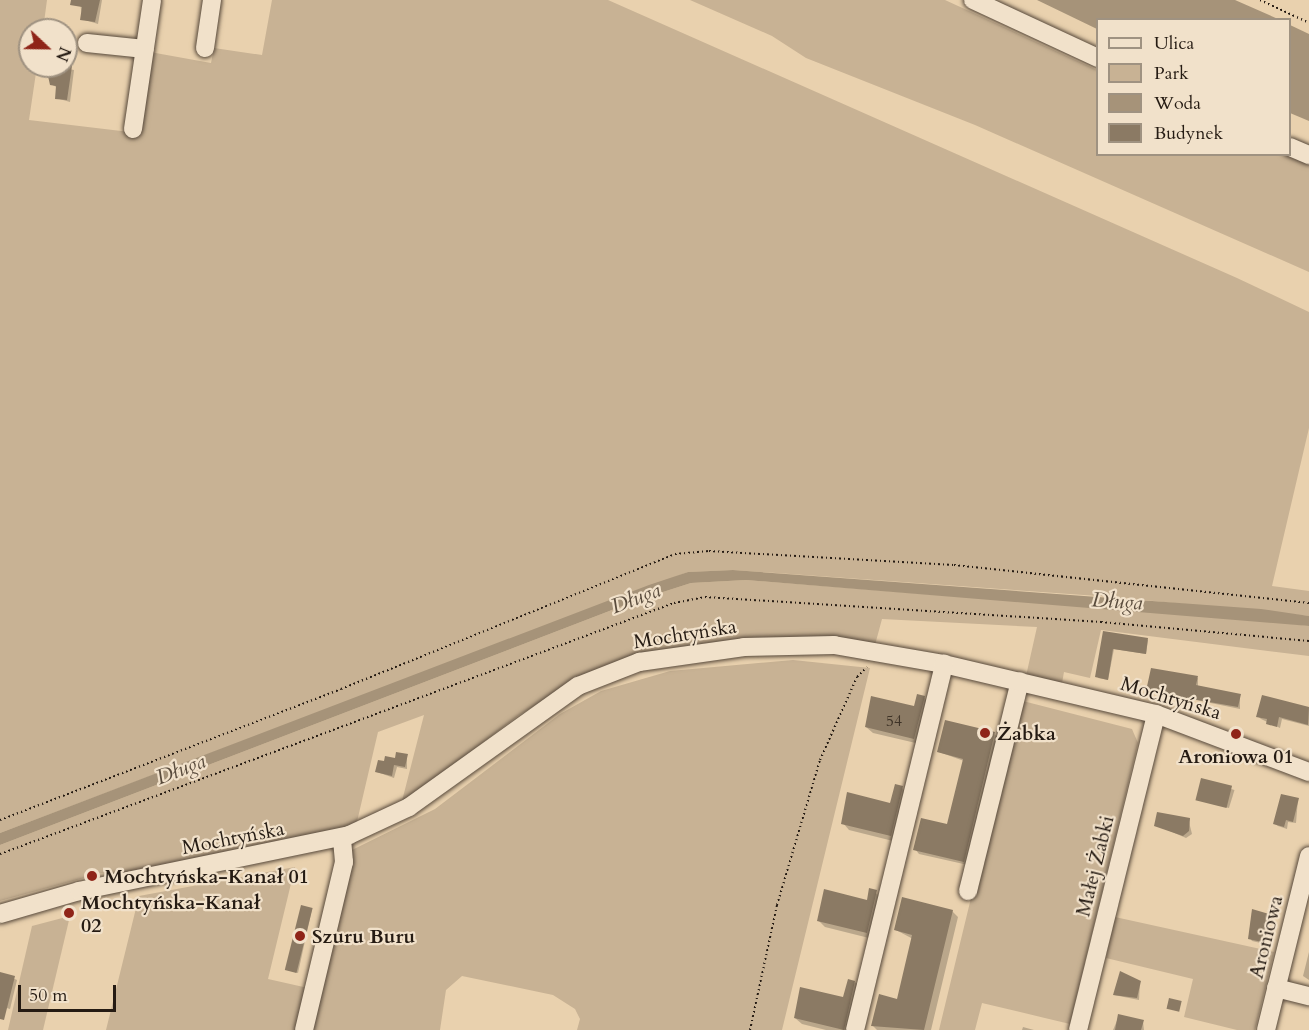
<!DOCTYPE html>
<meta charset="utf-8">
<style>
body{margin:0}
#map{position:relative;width:1309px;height:1030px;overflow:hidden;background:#e9d1ae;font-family:Cardo,serif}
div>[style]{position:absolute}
.green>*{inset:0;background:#c8b294}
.water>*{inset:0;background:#a69379}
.shadow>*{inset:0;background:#0003;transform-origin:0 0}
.building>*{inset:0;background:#8b7a64;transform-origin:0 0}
.path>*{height:2px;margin-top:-1px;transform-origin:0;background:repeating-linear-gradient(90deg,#251b13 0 1.5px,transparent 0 4.5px)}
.roads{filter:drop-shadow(0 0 2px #56483a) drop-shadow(0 0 2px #56483a)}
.minor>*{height:18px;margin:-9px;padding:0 9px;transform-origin:9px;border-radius:9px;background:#f1e1ca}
.dots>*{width:16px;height:16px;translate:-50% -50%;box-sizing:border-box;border:3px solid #f1e1ca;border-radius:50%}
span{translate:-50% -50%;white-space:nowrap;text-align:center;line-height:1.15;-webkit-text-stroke:4.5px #f1e1ca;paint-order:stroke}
.number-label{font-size:16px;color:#3e3327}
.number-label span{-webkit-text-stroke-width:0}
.street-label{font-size:20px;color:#251b13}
.poi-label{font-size:20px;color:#251b13;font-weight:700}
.left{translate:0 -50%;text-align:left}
.water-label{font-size:21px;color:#594b3c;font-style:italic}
.legend{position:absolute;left:1096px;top:18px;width:195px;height:138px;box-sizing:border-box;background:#f1e1ca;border:2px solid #9f9281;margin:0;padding:8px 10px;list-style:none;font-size:18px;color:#251b13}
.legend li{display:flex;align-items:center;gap:12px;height:30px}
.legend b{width:30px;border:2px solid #9f9281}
.north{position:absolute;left:18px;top:18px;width:60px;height:60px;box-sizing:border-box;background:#f1e1ca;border:2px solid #9f9281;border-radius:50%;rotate:112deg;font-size:16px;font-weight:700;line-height:24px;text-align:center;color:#251b13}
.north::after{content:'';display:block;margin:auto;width:21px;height:27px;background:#8f2418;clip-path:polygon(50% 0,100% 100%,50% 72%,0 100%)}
.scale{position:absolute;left:18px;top:985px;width:98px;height:27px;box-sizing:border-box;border:3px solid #251b13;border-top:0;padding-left:8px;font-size:18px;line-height:21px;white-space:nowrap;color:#251b13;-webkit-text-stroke:4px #f1e1ca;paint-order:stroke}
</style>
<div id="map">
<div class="green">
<div style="clip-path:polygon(0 0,47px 0,43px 30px,30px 30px,30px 66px,37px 66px,29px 120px,138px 133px,150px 52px,211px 63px,214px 48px,262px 55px,272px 0,608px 0,1237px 278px,1309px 312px,1309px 428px,1272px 586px,1309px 591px,1309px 616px,1112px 597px,733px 570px,688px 572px,0 833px)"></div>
<div style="clip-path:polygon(690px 0,945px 0,1097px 70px,1098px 154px,1286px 154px,1309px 165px,1309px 272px,975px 125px,806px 58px,772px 36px)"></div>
<div style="clip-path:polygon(746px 580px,1268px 621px,1309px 626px,1309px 656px,1101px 630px,1090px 678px,1064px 672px,1062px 683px,1026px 676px,1037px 627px,882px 619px,875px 645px,820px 639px,589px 673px,519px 715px,401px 805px,424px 715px,378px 732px,356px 826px,111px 878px,110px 873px,84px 874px,84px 878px,0 901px,0 845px,638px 600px,691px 583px)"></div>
<div style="clip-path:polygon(793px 660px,870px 668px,782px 1030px,577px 1030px,580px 1019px,575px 1009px,553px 995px,462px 976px,446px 990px,440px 1030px,308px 1030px,352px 850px,435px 809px,560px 714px,601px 691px,670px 671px)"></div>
<div style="clip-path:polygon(1019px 700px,1132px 729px,1138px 743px,1070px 1024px,982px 1003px,975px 1030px,939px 1030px)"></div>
<div style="clip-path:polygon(295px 867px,268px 979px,308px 988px,298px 1030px,106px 1030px,139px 896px)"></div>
<div style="clip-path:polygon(70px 916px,43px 1030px,8px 1030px,32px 926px)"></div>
<div style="clip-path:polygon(1115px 917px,1274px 952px,1255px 1030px,1237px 1030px,1184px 1017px,1193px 979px,1106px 958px)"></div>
</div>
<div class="water">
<div style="clip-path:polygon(1037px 0,1235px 0,1278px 19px,1098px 20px,1097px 29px)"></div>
<div style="clip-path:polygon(1290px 25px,1309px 34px,1309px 121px,1290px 113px)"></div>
<div style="clip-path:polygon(733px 570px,1261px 609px,1309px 616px,1309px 626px,746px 580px,691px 583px,638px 600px,0 845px,0 833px,649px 585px,688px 572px)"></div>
</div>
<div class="shadow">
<div style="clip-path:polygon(80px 0,102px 0,98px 24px,82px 19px)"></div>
<div style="clip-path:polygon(54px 66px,74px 70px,70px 102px,56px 98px,58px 88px,51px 84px)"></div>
<div style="clip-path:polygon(1104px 633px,1148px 640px,1146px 654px,1114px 649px,1108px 680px,1098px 678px)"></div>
<div style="clip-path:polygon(1198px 678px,1198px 686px,1240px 695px,1240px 709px,1147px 690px)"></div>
<div style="clip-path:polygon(924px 697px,930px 704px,920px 744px,873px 733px,866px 727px,915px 708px)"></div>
<div style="clip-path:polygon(1263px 697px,1309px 708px,1309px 726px,1282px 719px,1280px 728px,1261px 719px,1258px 716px)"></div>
<div style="clip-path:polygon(994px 734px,999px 738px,968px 865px,919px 854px,915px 849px,948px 826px,964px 761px,939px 752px)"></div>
<div style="clip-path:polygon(407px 756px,407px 769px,397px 767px,394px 778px,377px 772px)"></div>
<div style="left:1202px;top:780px;width:34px;height:19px;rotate:17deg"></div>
<div style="clip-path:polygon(902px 788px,908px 794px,897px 842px,849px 830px,843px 823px,891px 805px)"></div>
<div style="clip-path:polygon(1298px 799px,1296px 823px,1288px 822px,1287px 829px,1278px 826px,1275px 824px)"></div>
<div style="clip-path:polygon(1189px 822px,1192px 834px,1186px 838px,1156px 825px)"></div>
<div style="clip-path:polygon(871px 890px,883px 898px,873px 939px,825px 927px,819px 921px,868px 902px)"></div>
<div style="clip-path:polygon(312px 909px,298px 973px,288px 970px)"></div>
<div style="clip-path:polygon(952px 911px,958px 917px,931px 1030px,877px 1030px,873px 1026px,898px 1000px,913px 939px,896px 930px)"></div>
<div style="clip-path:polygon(1268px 915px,1271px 918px,1265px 944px,1252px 941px,1250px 938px)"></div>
<div style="clip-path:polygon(1309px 952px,1309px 980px,1303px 976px)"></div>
<div style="clip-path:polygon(0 973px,17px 980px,10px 1009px,0 1006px)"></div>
<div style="clip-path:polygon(855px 982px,861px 988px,851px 1030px,826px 1030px,802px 1024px,795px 1018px,844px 999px)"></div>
<div style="clip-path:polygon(1140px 982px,1139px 1000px,1114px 995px)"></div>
<div style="clip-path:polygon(1119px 1016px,1143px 1022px,1144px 1030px,1113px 1030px)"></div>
<div style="clip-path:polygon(1023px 1027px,1034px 1030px,1035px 1030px,1022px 1030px)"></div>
</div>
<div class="building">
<div style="clip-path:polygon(71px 0,100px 0,95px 22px,80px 20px,82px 7px,70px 5px)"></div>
<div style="clip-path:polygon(53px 66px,72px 66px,67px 100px,55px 99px,56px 86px,50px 85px,48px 76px)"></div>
<div style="clip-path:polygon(1103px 631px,1148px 638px,1146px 654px,1113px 649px,1108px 680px,1095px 677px)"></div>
<div style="clip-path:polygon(1151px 668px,1198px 676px,1196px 685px,1241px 694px,1238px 707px,1146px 691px)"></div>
<div style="clip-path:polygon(917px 694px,925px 696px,914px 739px,865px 727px,871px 696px,914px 706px)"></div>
<div style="clip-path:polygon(1262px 695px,1309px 707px,1308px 725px,1279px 717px,1277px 727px,1266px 724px,1267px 719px,1256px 717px)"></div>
<div style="clip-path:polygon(945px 720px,995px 732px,964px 862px,913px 850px,921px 818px,947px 824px,963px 759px,937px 752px)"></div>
<div style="clip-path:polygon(396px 752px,408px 754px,405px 767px,394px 765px,392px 776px,375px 772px,378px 760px,384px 761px,385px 756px,395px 758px)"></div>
<div style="left:1201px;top:778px;width:32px;height:23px;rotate:14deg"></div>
<div style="clip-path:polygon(895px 784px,903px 786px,891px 836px,841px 824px,847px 792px,890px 803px)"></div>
<div style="clip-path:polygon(1281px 794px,1299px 798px,1293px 822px,1286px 820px,1284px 827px,1273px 824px)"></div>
<div style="clip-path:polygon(1157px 812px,1190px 818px,1189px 831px,1183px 836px,1154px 826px)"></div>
<div style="clip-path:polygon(869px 888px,877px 890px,867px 933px,817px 921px,824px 889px,867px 900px)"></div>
<div style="clip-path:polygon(902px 897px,953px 910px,924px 1030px,871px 1026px,879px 994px,897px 999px,912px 935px,894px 930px)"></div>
<div style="left:301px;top:905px;width:12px;height:67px;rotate:14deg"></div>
<div style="clip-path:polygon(1252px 909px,1269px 914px,1262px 942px,1248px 939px)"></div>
<div style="clip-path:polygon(1120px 971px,1141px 981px,1137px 998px,1113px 995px)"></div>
<div style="clip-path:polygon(0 972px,15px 976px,4px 1020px,0 1019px)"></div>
<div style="clip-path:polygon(848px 979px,855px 981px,844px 1030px,794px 1018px,800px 987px,843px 997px)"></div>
<div style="left:1169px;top:998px;width:13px;height:11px;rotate:13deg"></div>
<div style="clip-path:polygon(1118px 1014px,1144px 1020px,1141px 1030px,1115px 1030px)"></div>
</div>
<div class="path">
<div style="left:1260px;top:0;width:54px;rotate:25.1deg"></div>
<div style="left:0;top:820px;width:365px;rotate:-21deg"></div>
<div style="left:341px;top:689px;width:360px;rotate:-22deg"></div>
<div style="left:675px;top:554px;width:34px;rotate:-5deg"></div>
<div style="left:709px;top:551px;width:245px;rotate:3.3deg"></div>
<div style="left:954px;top:565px;width:357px;rotate:6.1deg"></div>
<div style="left:0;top:854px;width:719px;rotate:-20.43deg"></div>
<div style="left:674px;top:603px;width:32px;rotate:-11deg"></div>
<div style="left:705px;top:597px;width:397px;rotate:3.6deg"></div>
<div style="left:1101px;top:622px;width:209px;rotate:5.2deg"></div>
<div style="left:750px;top:1030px;width:128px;rotate:-77.8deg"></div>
<div style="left:777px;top:905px;width:151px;rotate:-73.5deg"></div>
<div style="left:820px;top:760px;width:91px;rotate:-66deg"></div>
<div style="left:857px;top:677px;width:14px;rotate:-45deg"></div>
</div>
<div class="roads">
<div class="minor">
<div style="left:973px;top:0;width:138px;rotate:24.9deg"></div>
<div style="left:87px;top:43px;width:58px;rotate:5.9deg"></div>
<div style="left:205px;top:48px;width:49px;rotate:-81.7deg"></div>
<div style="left:133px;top:129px;width:130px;rotate:-81.6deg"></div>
<div style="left:1290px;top:147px;width:21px;rotate:23deg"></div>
<div style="left:968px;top:891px;width:216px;rotate:-76.1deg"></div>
<div style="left:0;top:914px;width:82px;rotate:-16.2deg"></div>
<div style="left:79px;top:891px;width:276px;rotate:-11.7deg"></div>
<div style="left:349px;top:835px;width:66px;rotate:-25deg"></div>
<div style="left:409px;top:807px;width:208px;rotate:-35.6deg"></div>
<div style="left:578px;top:686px;width:66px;rotate:-21.5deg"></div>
<div style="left:639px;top:662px;width:106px;rotate:-8.1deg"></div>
<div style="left:744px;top:647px;width:90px;rotate:-1.3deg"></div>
<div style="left:834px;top:645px;width:112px;rotate:9.8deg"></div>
<div style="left:944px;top:664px;width:218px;rotate:13.3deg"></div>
<div style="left:1156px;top:714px;width:164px;rotate:20.8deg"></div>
<div style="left:1276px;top:988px;width:34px;rotate:14deg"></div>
<div style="left:304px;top:1030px;width:173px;rotate:-76.6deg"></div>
<div style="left:344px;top:862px;width:25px;rotate:-95deg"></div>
<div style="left:855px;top:1030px;width:377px;rotate:-76.3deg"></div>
<div style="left:1078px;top:1030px;width:325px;rotate:-76.1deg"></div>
<div style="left:1266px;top:1030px;width:179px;rotate:-76.1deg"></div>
</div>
</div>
<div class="dots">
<div style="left:985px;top:733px;background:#8f2418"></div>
<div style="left:1236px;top:734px;background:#8f2418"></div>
<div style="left:92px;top:876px;background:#8f2418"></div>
<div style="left:69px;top:913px;background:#8f2418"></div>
<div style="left:300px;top:936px;background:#8f2418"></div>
</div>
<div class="number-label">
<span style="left:894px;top:721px">54</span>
</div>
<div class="street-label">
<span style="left:685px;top:634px;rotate:-9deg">Mochtyńska</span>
<span style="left:1171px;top:698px;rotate:17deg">Mochtyńska</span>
<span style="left:233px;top:838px;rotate:-11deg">Mochtyńska</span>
<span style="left:1095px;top:866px;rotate:-76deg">Małej Żabki</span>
<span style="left:1266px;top:937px;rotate:-76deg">Aroniowa</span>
</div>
<div class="poi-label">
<span class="left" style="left:997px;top:733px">Żabka</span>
<span style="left:1236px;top:756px">Aroniowa 01</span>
<span class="left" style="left:104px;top:876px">Mochtyńska-Kanał 01</span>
<span class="left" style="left:81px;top:914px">Mochtyńska-Kanał<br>02</span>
<span class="left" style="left:312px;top:936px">Szuru Buru</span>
</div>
<div class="water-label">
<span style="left:636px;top:599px;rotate:-21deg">Długa</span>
<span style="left:1117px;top:602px;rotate:4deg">Długa</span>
<span style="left:181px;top:770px;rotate:-21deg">Długa</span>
</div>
<ul class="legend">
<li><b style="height:8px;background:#f1e1ca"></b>Ulica</li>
<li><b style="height:16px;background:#c8b294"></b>Park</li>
<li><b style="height:16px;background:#a69379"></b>Woda</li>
<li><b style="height:16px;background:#8b7a64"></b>Budynek</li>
</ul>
<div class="north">N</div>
<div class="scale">50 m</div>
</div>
